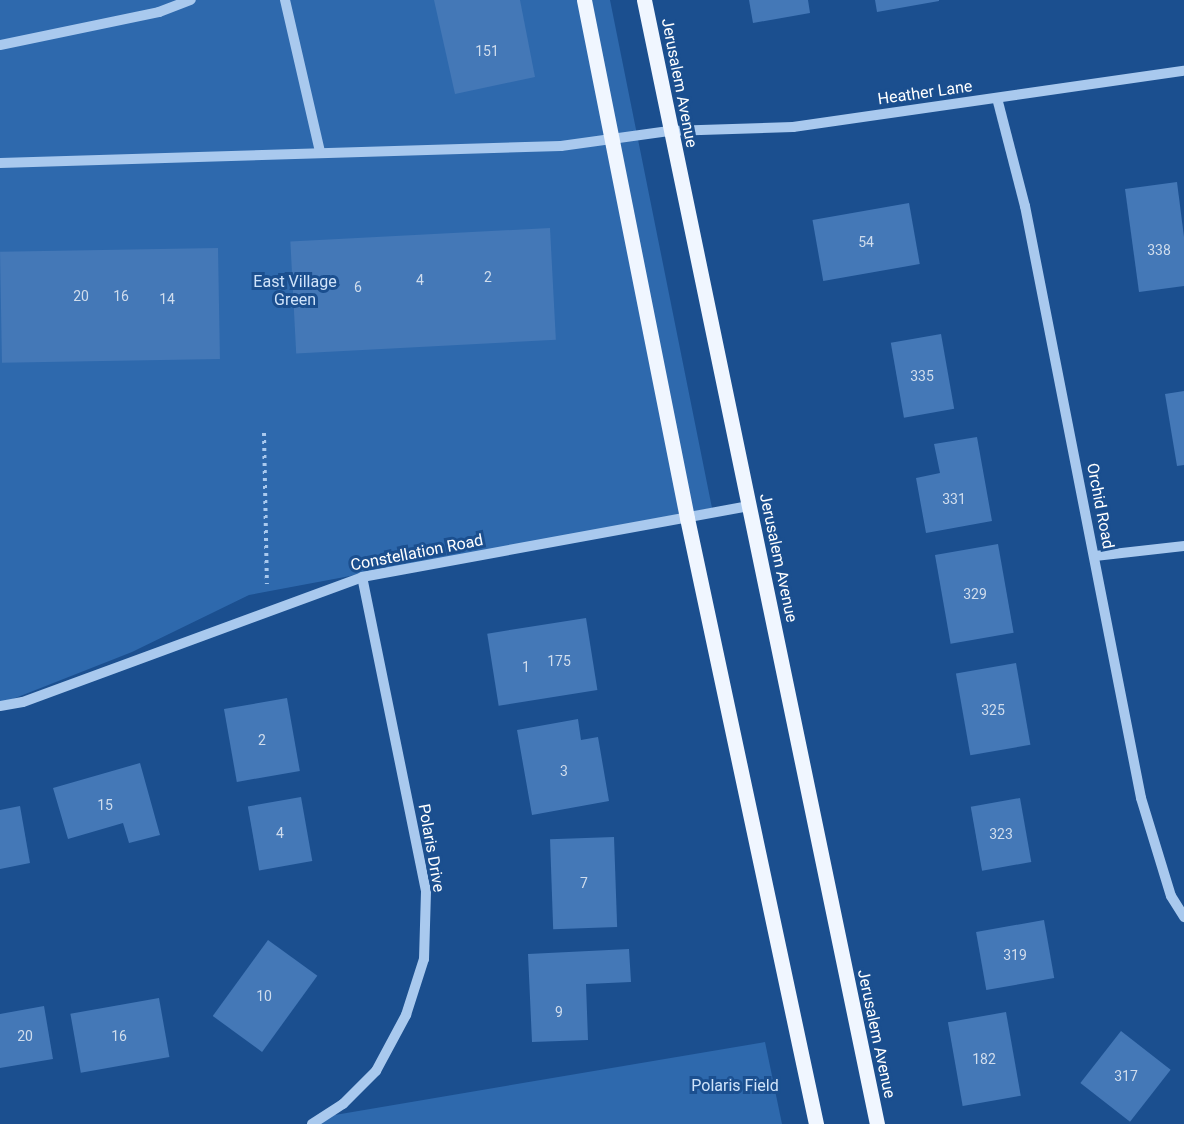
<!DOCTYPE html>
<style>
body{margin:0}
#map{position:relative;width:1184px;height:1124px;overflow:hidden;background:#1b4f8f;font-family:Roboto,sans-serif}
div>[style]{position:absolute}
.green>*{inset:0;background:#2e69ad}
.building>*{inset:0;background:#4478b7;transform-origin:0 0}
.path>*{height:4px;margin-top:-2px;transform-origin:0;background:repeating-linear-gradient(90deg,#a9c9ee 0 3px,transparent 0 7.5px)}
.minor>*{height:10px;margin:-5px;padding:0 5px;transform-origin:5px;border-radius:5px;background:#a9c9ee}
.major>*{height:15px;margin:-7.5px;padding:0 7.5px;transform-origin:7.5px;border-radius:7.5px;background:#f0f6ff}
span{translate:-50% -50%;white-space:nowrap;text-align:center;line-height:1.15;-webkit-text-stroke:6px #1b4f8f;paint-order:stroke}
.number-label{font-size:14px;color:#d0dded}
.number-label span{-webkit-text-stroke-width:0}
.street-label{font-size:16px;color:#fff}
.park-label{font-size:16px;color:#cfe3fa}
</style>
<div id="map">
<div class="green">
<div style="clip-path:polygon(0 0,610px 0,712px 508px,249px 595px,132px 652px,0 704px)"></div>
<div style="clip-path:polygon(765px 1042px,782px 1124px,312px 1124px,323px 1117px)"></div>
</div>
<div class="building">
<div style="clip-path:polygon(434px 0,520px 0,535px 77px,455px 94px)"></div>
<div style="clip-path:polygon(749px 0,808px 0,810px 13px,753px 23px)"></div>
<div style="clip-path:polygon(875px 0,939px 0,939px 1px,877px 12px)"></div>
<div style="clip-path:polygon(1177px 182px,1184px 237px,1184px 286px,1139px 292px,1125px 189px)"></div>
<div style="left:909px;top:203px;width:62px;height:98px;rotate:80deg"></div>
<div style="left:550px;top:228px;width:112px;height:260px;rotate:87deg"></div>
<div style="left:218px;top:248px;width:111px;height:218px;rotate:89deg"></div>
<div style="left:941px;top:334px;width:76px;height:51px;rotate:80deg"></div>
<div style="clip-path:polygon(1184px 391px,1184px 465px,1177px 466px,1165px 394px)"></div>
<div style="clip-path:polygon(977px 437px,992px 521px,926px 533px,916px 478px,940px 473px,934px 444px)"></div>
<div style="left:998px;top:544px;width:90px;height:64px;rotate:80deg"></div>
<div style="left:586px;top:618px;width:73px;height:100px;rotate:81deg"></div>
<div style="left:1016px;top:663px;width:83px;height:61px;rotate:80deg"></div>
<div style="left:287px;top:698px;width:74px;height:64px;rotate:80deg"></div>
<div style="clip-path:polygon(578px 719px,581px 740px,598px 737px,609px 801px,532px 815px,517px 730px)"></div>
<div style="clip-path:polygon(140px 763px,160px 835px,129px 843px,123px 823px,68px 839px,53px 788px)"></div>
<div style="left:301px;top:797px;width:65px;height:54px;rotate:80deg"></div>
<div style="left:1020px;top:798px;width:65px;height:50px;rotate:80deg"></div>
<div style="clip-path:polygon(20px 806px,30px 863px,0 869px,0 810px)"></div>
<div style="left:614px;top:837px;width:90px;height:64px;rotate:88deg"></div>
<div style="left:1044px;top:920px;width:59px;height:69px;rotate:80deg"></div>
<div style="left:268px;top:940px;width:61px;height:94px;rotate:36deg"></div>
<div style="clip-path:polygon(629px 949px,631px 982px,586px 984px,588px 1040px,532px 1042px,528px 954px)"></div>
<div style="left:159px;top:998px;width:60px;height:90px;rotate:80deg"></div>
<div style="clip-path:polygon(44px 1006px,53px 1059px,0 1068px,0 1014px)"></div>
<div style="left:1006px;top:1012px;width:85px;height:59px;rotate:80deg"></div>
<div style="left:1121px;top:1031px;width:63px;height:66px;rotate:38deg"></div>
</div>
<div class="path">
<div style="left:264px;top:433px;width:151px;rotate:88.9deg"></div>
</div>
<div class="minor">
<div style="left:285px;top:0;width:156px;rotate:77deg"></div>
<div style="left:0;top:45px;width:162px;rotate:-11.7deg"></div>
<div style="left:159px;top:12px;width:34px;rotate:-21deg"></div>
<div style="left:997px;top:98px;width:112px;rotate:75.5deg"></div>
<div style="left:1025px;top:206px;width:603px;rotate:78.91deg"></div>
<div style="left:1141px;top:798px;width:102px;rotate:73deg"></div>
<div style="left:1171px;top:896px;width:25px;rotate:58deg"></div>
<div style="left:0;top:163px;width:561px;rotate:-1.74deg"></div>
<div style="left:561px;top:146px;width:109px;rotate:-7.9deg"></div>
<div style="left:669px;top:131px;width:124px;rotate:-1.8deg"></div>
<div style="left:793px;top:127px;width:395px;rotate:-8.2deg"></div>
<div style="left:1095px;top:556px;width:90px;rotate:-6.4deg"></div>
<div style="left:0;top:706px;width:23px;rotate:-10deg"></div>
<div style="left:23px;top:702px;width:361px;rotate:-20.2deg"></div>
<div style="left:362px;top:577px;width:392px;rotate:-10.4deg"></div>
<div style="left:312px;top:1124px;width:37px;rotate:-33deg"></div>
<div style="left:343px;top:1104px;width:47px;rotate:-45deg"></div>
<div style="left:376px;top:1071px;width:64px;rotate:-61.8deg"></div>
<div style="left:406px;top:1015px;width:59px;rotate:-72.2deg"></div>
<div style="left:424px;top:959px;width:68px;rotate:-88.3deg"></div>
<div style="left:426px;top:891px;width:320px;rotate:-101.5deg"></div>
</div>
<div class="major">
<div style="left:584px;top:0;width:528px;rotate:78.75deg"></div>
<div style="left:687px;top:518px;width:620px;rotate:77.98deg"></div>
<div style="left:644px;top:0;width:1148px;rotate:78.29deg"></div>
</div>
<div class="number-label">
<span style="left:487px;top:51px">151</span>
<span style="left:866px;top:242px">54</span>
<span style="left:1159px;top:250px">338</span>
<span style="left:488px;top:277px">2</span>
<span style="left:420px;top:280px">4</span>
<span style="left:358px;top:287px">6</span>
<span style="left:81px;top:296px">20</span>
<span style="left:121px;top:296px">16</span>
<span style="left:167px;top:299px">14</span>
<span style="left:922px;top:376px">335</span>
<span style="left:954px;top:499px">331</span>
<span style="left:975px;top:594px">329</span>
<span style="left:559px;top:661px">175</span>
<span style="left:526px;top:667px">1</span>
<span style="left:993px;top:710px">325</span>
<span style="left:262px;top:740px">2</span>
<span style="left:564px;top:771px">3</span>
<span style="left:105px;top:805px">15</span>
<span style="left:280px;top:833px">4</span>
<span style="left:1001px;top:834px">323</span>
<span style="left:584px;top:883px">7</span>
<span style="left:1015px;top:955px">319</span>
<span style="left:264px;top:996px">10</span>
<span style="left:559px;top:1012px">9</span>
<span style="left:25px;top:1036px">20</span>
<span style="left:119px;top:1036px">16</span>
<span style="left:984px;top:1059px">182</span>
<span style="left:1126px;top:1076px">317</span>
</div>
<div class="street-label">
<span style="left:679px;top:83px;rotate:79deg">Jerusalem Avenue</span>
<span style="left:925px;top:93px;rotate:-8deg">Heather Lane</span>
<span style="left:1100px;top:506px;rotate:79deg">Orchid Road</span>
<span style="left:417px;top:553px;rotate:-11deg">Constellation Road</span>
<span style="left:778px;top:558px;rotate:78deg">Jerusalem Avenue</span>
<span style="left:431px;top:848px;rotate:80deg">Polaris Drive</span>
<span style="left:876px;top:1034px;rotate:78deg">Jerusalem Avenue</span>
</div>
<div class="park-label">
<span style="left:295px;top:291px">East Village<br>Green</span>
<span style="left:735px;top:1086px">Polaris Field</span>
</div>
</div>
